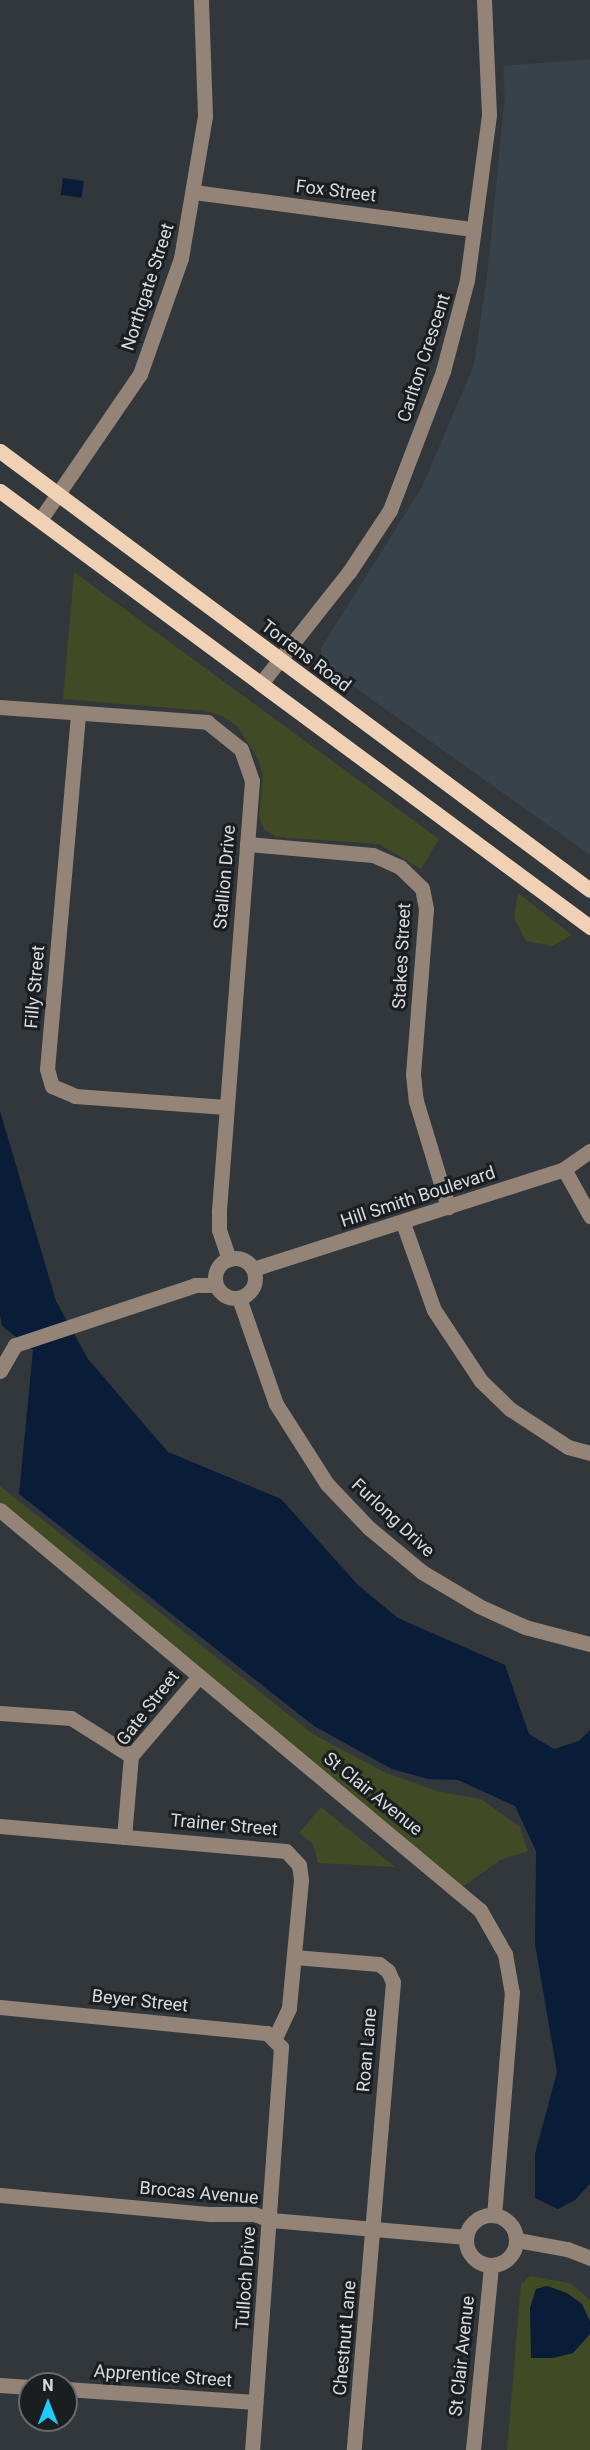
<!DOCTYPE html>
<style>
body{margin:0}
#map{position:relative;width:590px;height:2450px;overflow:hidden;background:#32373c;font-family:Roboto,sans-serif}
div>[style]{position:absolute}
.built>*{inset:0;background:#38424b}
.green>*{inset:0;background:#404a24}
.water>*{inset:0;background:#091c38;transform-origin:0 0}
.minor>*{height:15px;margin:-7.5px;padding:0 7.5px;transform-origin:7.5px;border-radius:7.5px;background:#938477}
.minor>.ring{margin:-7.5px;padding:0;box-sizing:content-box;background:none;border:15px solid #938477;border-radius:50%}
.major>*{height:15px;margin:-7.5px;padding:0 7.5px;transform-origin:7.5px;border-radius:7.5px;background:#f1d1b6}
span{translate:-50% -50%;white-space:nowrap;text-align:center;line-height:1.15;-webkit-text-stroke:6px #1b1e20;paint-order:stroke}
.street-label{font-size:18px;color:#d8dbde}
.north{position:absolute;left:18px;top:2372px;width:60px;height:60px;box-sizing:border-box;background:#1b1e20;border:2px solid #676a6c;border-radius:50%;rotate:0deg;font-size:16px;font-weight:700;line-height:24px;text-align:center;color:#d8dbde}
.north::after{content:'';display:block;margin:auto;width:21px;height:27px;background:#21c9fd;clip-path:polygon(50% 0,100% 100%,50% 72%,0 100%)}
</style>
<div id="map">
<div class="built">
<div style="clip-path:polygon(590px 59px,590px 855px,322px 664px,321px 648px,422px 487px,474px 365px,488px 268px,505px 94px,503px 66px)"></div>
</div>
<div class="green">
<div style="clip-path:polygon(74px 572px,439px 839px,421px 869px,379px 844px,276px 837px,265px 830px,259px 818px,263px 776px,258px 759px,237px 726px,222px 716px,205px 711px,63px 699px)"></div>
<div style="clip-path:polygon(518px 893px,572px 935px,552px 946px,526px 941px,514px 918px)"></div>
<div style="clip-path:polygon(0 1486px,313px 1734px,384px 1772px,440px 1792px,481px 1799px,520px 1827px,528px 1851px,500px 1860px,458px 1890px,0 1510px)"></div>
<div style="clip-path:polygon(321px 1807px,395px 1867px,318px 1863px,313px 1844px,299px 1833px)"></div>
<div style="clip-path:polygon(530px 2276px,570px 2283px,590px 2300px,590px 2450px,507px 2450px,521px 2284px)"></div>
</div>
<div class="water">
<div style="left:63px;top:178px;width:21px;height:17px;rotate:8deg"></div>
<div style="clip-path:polygon(0 1111px,56px 1301px,88px 1359px,168px 1452px,281px 1499px,358px 1585px,398px 1618px,505px 1665px,529px 1734px,554px 1749px,579px 1741px,590px 1730px,590px 2184px,575px 2200px,558px 2209px,535px 2198px,535px 2154px,557px 2072px,535px 1944px,536px 1851px,515px 1806px,458px 1780px,428px 1779px,392px 1769px,314px 1726px,19px 1494px,33px 1350px,2px 1326px,0 1315px)"></div>
<div style="clip-path:polygon(547px 2286px,567px 2293px,582px 2304px,590px 2321px,590px 2334px,573px 2353px,553px 2358px,531px 2358px,530px 2308px,536px 2289px)"></div>
</div>
<div class="minor">
<div style="left:194px;top:192px;width:281px;rotate:7.6deg"></div>
<div style="left:40px;top:520px;width:177px;rotate:-55.6deg"></div>
<div style="left:140px;top:374px;width:123px;rotate:-70.5deg"></div>
<div style="left:181px;top:258px;width:144px;rotate:-80.4deg"></div>
<div style="left:205px;top:116px;width:116px;rotate:-92deg"></div>
<div style="left:262px;top:682px;width:140px;rotate:-51.7deg"></div>
<div style="left:349px;top:572px;width:74px;rotate:-56.5deg"></div>
<div style="left:390px;top:510px;width:149px;rotate:-69.1deg"></div>
<div style="left:443px;top:371px;width:94px;rotate:-75.2deg"></div>
<div style="left:467px;top:280px;width:166px;rotate:-82.4deg"></div>
<div style="left:489px;top:115px;width:115px;rotate:-92.5deg"></div>
<div style="left:0;top:707px;width:208px;rotate:4.1deg"></div>
<div style="left:207px;top:722px;width:43px;rotate:38.5deg"></div>
<div style="left:241px;top:749px;width:34px;rotate:71deg"></div>
<div style="left:252px;top:781px;width:432px;rotate:94.4deg"></div>
<div style="left:219px;top:1212px;width:18px;rotate:90deg"></div>
<div style="left:219px;top:1230px;width:31px;rotate:71deg"></div>
<div style="left:78px;top:715px;width:355px;rotate:95deg"></div>
<div style="left:47px;top:1069px;width:18px;rotate:74deg"></div>
<div style="left:52px;top:1086px;width:25px;rotate:23deg"></div>
<div style="left:75px;top:1096px;width:151px;rotate:4.2deg"></div>
<div style="left:247px;top:844px;width:126px;rotate:5deg"></div>
<div style="left:373px;top:855px;width:30px;rotate:24deg"></div>
<div style="left:400px;top:867px;width:30px;rotate:44deg"></div>
<div style="left:422px;top:888px;width:21px;rotate:79deg"></div>
<div style="left:426px;top:909px;width:166px;rotate:94.5deg"></div>
<div style="left:413px;top:1074px;width:27px;rotate:84deg"></div>
<div style="left:416px;top:1101px;width:111px;rotate:73.2deg"></div>
<div style="left:564px;top:1169px;width:54px;rotate:61deg"></div>
<div style="left:403px;top:1223px;width:92px;rotate:70.4deg"></div>
<div style="left:434px;top:1310px;width:85px;rotate:56.5deg"></div>
<div style="left:481px;top:1381px;width:40px;rotate:44deg"></div>
<div style="left:510px;top:1409px;width:69px;rotate:33.2deg"></div>
<div style="left:568px;top:1447px;width:23px;rotate:15deg"></div>
<div class="ring" style="left:215px;top:1258px;width:25px;height:25px"></div>
<div style="left:253px;top:1269px;width:327px;rotate:-17.8deg"></div>
<div style="left:564px;top:1169px;width:32px;rotate:-35deg"></div>
<div style="left:239px;top:1298px;width:112px;rotate:70.8deg"></div>
<div style="left:276px;top:1404px;width:95px;rotate:57.5deg"></div>
<div style="left:327px;top:1484px;width:61px;rotate:46.3deg"></div>
<div style="left:369px;top:1528px;width:69px;rotate:39.7deg"></div>
<div style="left:422px;top:1572px;width:66px;rotate:30.8deg"></div>
<div style="left:479px;top:1606px;width:51px;rotate:24.5deg"></div>
<div style="left:525px;top:1627px;width:67px;rotate:14.7deg"></div>
<div style="left:0;top:1371px;width:30px;rotate:-60deg"></div>
<div style="left:15px;top:1345px;width:190px;rotate:-18.4deg"></div>
<div style="left:195px;top:1285px;width:20px"></div>
<div style="left:0;top:1510px;width:625px;rotate:39.81deg"></div>
<div style="left:480px;top:1910px;width:51px;rotate:60.4deg"></div>
<div style="left:505px;top:1954px;width:39px;rotate:80deg"></div>
<div style="left:512px;top:1992px;width:224px;rotate:94.6deg"></div>
<div style="left:0;top:1713px;width:71px;rotate:4deg"></div>
<div style="left:71px;top:1718px;width:71px;rotate:32.3deg"></div>
<div style="left:0;top:1826px;width:287px;rotate:5deg"></div>
<div style="left:286px;top:1851px;width:19px;rotate:47deg"></div>
<div style="left:299px;top:1865px;width:15px;rotate:82deg"></div>
<div style="left:301px;top:1880px;width:129px;rotate:95.4deg"></div>
<div style="left:289px;top:2008px;width:33px;rotate:115deg"></div>
<div style="left:124px;top:1837px;width:81px;rotate:-85.1deg"></div>
<div style="left:131px;top:1756px;width:105px;rotate:-49.6deg"></div>
<div style="left:294px;top:1957px;width:85px;rotate:4.7deg"></div>
<div style="left:379px;top:1964px;width:11px;rotate:38deg"></div>
<div style="left:388px;top:1971px;width:12px;rotate:66deg"></div>
<div style="left:393px;top:1982px;width:470px;rotate:94.8deg"></div>
<div style="left:0;top:2007px;width:268px;rotate:5.6deg"></div>
<div style="left:267px;top:2033px;width:20px;rotate:45deg"></div>
<div style="left:281px;top:2047px;width:404px;rotate:94.1deg"></div>
<div style="left:0;top:2195px;width:211px;rotate:5.2deg"></div>
<div style="left:210px;top:2214px;width:44px"></div>
<div style="left:254px;top:2214px;width:18px;rotate:19deg"></div>
<div style="left:271px;top:2220px;width:196px;rotate:5deg"></div>
<div class="ring" style="left:466px;top:2215px;width:35px;height:35px"></div>
<div style="left:517px;top:2240px;width:51px;rotate:10.2deg"></div>
<div style="left:567px;top:2249px;width:25px;rotate:21deg"></div>
<div style="left:0;top:2385px;width:30px;rotate:4deg"></div>
<div style="left:66px;top:2389px;width:190px;rotate:3.9deg"></div>
<div style="left:473px;top:2450px;width:185px;rotate:-84.4deg"></div>
</div>
<div class="major">
<div style="left:0;top:451px;width:735px;rotate:36.65deg"></div>
<div style="left:0;top:491px;width:734px;rotate:36.46deg"></div>
</div>
<div class="street-label">
<span style="left:336px;top:191px;rotate:7deg">Fox Street</span>
<span style="left:148px;top:287px;rotate:-72deg">Northgate Street</span>
<span style="left:424px;top:358px;rotate:-72deg">Carlton Crescent</span>
<span style="left:306px;top:656px;rotate:37deg">Torrens Road</span>
<span style="left:225px;top:877px;rotate:-85deg">Stallion Drive</span>
<span style="left:402px;top:956px;rotate:-87deg">Stakes Street</span>
<span style="left:35px;top:987px;rotate:-85deg">Filly Street</span>
<span style="left:418px;top:1197px;rotate:-18deg">Hill Smith Boulevard</span>
<span style="left:393px;top:1518px;rotate:43deg">Furlong Drive</span>
<span style="left:148px;top:1708px;rotate:-52deg">Gate Street</span>
<span style="left:373px;top:1794px;rotate:39deg">St Clair Avenue</span>
<span style="left:224px;top:1825px;rotate:5deg">Trainer Street</span>
<span style="left:140px;top:2001px;rotate:6deg">Beyer Street</span>
<span style="left:367px;top:2050px;rotate:-85deg">Roan Lane</span>
<span style="left:199px;top:2193px;rotate:5deg">Brocas Avenue</span>
<span style="left:246px;top:2278px;rotate:-86deg">Tulloch Drive</span>
<span style="left:345px;top:2338px;rotate:-85deg">Chestnut Lane</span>
<span style="left:462px;top:2356px;rotate:-84deg">St Clair Avenue</span>
<span style="left:163px;top:2376px;rotate:4deg">Apprentice Street</span>
</div>
<div class="north">N</div>
</div>
